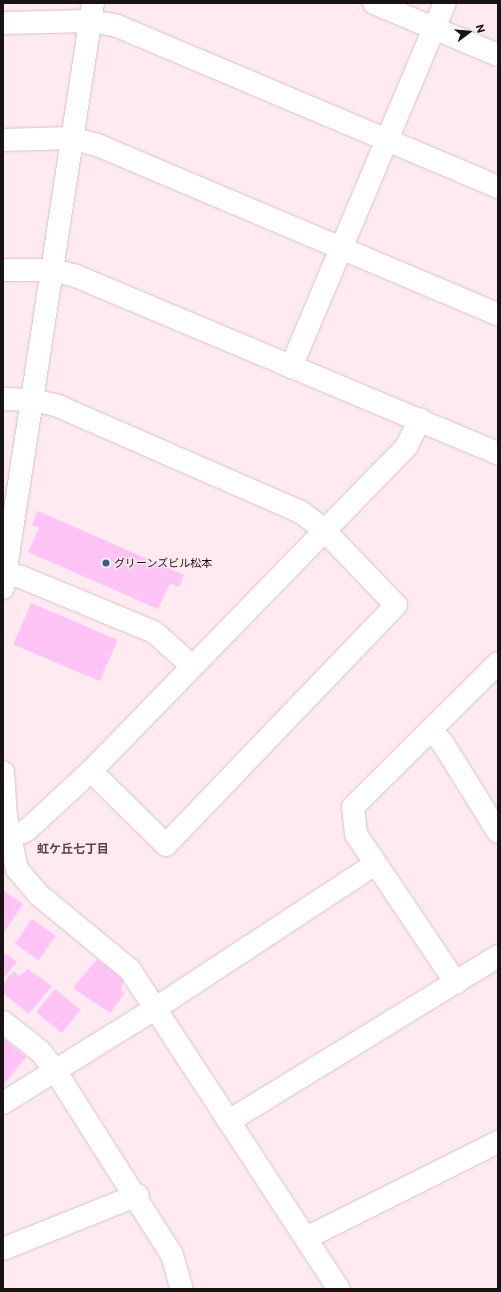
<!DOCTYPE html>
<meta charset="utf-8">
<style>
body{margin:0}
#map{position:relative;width:501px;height:1292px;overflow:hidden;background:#ffeaf1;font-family:Commissioner,"Noto Sans JP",sans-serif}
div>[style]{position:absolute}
.building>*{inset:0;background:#ffc4f5;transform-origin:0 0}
.roads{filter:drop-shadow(0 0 1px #d6c2c8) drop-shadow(0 0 1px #d6c2c8)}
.minor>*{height:22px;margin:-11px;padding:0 11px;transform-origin:11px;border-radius:11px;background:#fff}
.dots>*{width:11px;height:11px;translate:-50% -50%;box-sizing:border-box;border:2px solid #ffeaf1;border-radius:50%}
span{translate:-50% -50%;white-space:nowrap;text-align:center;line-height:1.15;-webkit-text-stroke:3px #ffeaf1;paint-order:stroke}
.poi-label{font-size:11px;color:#1a1316}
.left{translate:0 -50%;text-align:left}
.neighbourhood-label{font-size:12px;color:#55454a;font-weight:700}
.frame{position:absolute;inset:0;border:4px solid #1a1316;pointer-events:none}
.north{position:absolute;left:449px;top:12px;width:40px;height:40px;-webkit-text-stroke:3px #ffeaf1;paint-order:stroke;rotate:74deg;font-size:11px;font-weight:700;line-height:16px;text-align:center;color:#1a1316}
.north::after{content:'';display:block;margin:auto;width:14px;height:18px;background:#1a1316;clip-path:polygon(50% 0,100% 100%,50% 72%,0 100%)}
</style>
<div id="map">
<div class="building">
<div style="clip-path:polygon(38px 511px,184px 575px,179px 587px,170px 583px,158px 609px,28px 552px,39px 528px,32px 525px)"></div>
<div style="left:31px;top:603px;width:94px;height:45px;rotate:23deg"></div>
<div style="clip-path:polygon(3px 890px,23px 904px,3px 934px)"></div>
<div style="left:32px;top:919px;width:29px;height:30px;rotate:35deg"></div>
<div style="clip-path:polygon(3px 952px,17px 962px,3px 979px)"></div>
<div style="clip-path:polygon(97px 959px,124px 980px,121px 990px,124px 994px,110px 1013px,73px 988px)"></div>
<div style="clip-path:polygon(28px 969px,52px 986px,29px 1014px,3px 993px,3px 983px,14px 971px,19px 976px)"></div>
<div style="left:55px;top:989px;width:33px;height:30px;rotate:39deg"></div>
<div style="clip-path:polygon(3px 1038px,26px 1057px,3px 1086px)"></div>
</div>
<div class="roads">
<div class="minor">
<div style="left:374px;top:3px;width:134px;rotate:22.8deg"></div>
<div style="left:3px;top:23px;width:87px;rotate:-1.3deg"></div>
<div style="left:90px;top:21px;width:27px;rotate:10deg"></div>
<div style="left:117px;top:26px;width:414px;rotate:22.9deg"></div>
<div style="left:3px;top:140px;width:69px;rotate:-1.7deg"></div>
<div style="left:72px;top:138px;width:26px;rotate:16deg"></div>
<div style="left:97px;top:145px;width:435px;rotate:22.9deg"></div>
<div style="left:3px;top:270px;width:49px"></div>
<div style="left:52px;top:270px;width:25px;rotate:14deg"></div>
<div style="left:76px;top:276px;width:458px;rotate:22.8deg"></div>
<div style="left:291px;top:367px;width:395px;rotate:-67.1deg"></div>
<div style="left:3px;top:399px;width:30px;rotate:2deg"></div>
<div style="left:33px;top:400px;width:26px;rotate:13deg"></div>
<div style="left:58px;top:406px;width:265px;rotate:23.6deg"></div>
<div style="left:301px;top:512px;width:28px;rotate:38deg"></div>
<div style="left:323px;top:529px;width:105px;rotate:46.2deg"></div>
<div style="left:396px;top:605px;width:332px;rotate:133.8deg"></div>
<div style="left:166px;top:845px;width:105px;rotate:-135.4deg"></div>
<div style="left:6px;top:574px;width:15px;rotate:11deg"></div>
<div style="left:21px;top:577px;width:144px;rotate:22.5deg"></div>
<div style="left:154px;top:632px;width:50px;rotate:41.7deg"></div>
<div style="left:3px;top:588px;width:592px;rotate:-81.25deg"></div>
<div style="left:431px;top:731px;width:16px;rotate:45deg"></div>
<div style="left:442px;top:742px;width:106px;rotate:58.1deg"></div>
<div style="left:3px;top:772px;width:45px;rotate:86.2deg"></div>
<div style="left:6px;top:817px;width:53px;rotate:78.1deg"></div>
<div style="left:17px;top:869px;width:34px;rotate:50deg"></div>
<div style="left:39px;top:895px;width:118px;rotate:39.5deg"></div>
<div style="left:130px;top:970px;width:381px;rotate:56.8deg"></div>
<div style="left:9px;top:837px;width:19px;rotate:-21deg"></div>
<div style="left:27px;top:830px;width:87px;rotate:-42.7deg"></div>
<div style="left:91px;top:771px;width:452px;rotate:-45.8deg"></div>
<div style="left:406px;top:447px;width:31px;rotate:-63deg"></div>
<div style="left:456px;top:983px;width:179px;rotate:-123.9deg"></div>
<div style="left:356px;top:834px;width:27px;rotate:-96deg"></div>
<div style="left:353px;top:807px;width:204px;rotate:-44.8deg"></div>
<div style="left:3px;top:1022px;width:48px;rotate:38.3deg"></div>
<div style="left:41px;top:1052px;width:21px;rotate:53deg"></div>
<div style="left:54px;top:1069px;width:220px;rotate:57.6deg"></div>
<div style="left:172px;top:1255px;width:35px;rotate:74deg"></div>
<div style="left:3px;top:1103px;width:180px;rotate:-31.8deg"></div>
<div style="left:156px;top:1008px;width:262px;rotate:-33.3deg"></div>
<div style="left:229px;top:1121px;width:316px;rotate:-31.5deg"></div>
<div style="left:306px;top:1238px;width:215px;rotate:-26.6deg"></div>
<div style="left:3px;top:1249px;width:145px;rotate:-21.8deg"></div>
</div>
</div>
<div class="dots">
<div style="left:106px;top:563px;background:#306380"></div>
</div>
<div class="poi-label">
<span class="left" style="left:114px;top:563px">グリーンズビル松本</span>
</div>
<div class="neighbourhood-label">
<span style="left:73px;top:849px">虹ケ丘七丁目</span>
</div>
<div class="frame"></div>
<div class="north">N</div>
</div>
